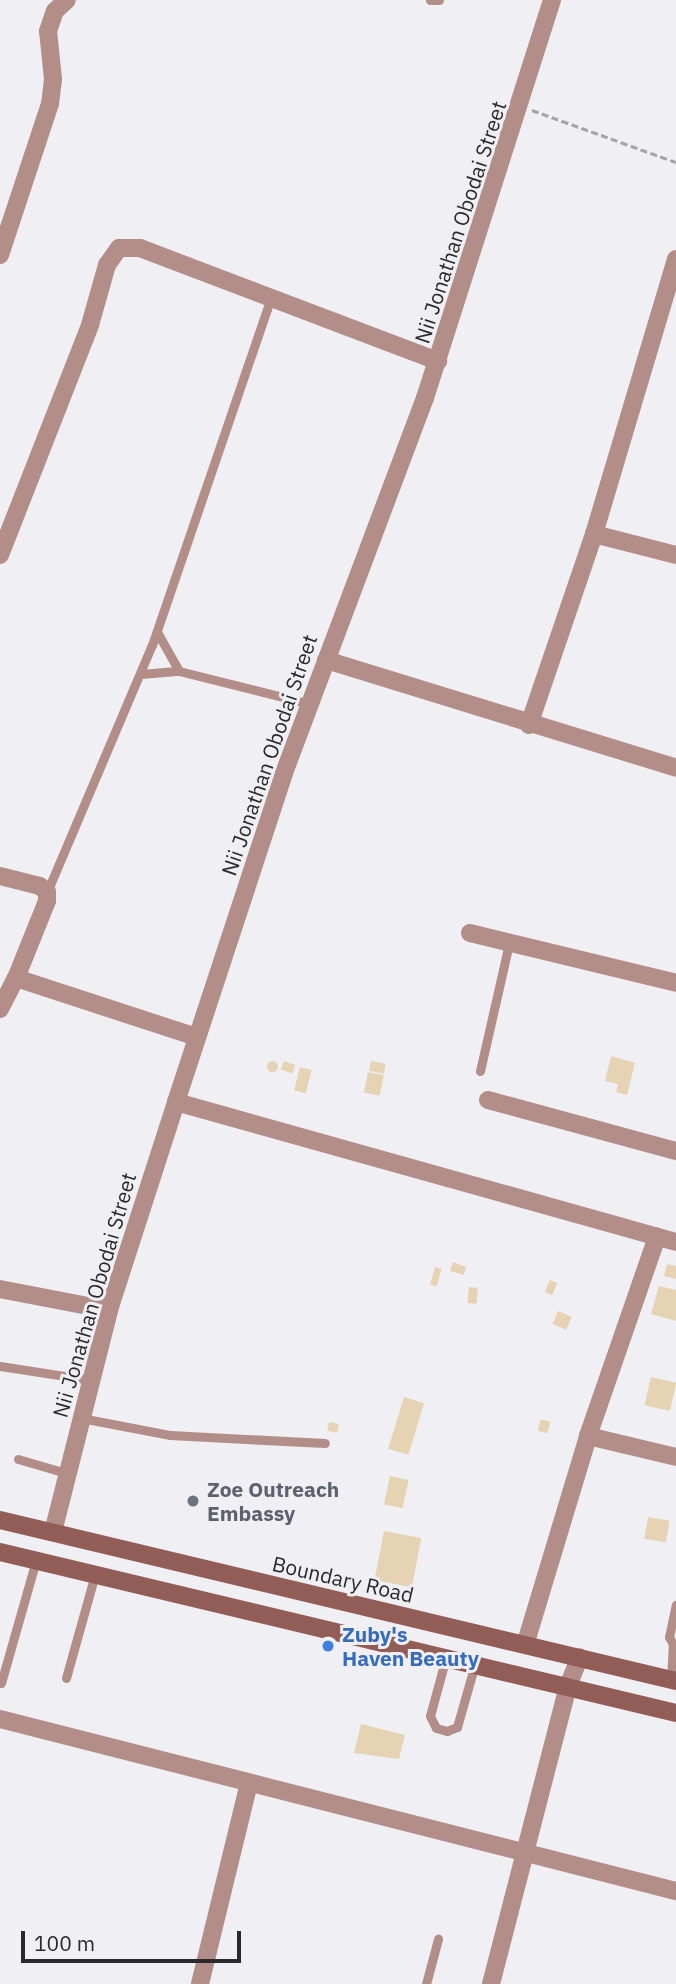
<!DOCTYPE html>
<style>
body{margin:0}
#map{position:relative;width:676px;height:1984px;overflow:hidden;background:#efeff4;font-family:"IBM Plex Sans",sans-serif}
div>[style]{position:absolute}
.building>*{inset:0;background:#e6d3b4;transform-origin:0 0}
.round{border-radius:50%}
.path>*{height:2.5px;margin-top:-1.25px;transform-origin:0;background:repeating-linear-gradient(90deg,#a5a5a9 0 7px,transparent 0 10.5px)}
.service>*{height:9px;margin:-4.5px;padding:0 4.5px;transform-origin:4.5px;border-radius:4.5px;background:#b38d88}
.minor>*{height:18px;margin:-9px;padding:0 9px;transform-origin:9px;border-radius:9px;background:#b38d88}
.secondary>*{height:18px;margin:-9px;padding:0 9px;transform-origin:9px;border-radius:9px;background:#935d57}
.dots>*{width:19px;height:19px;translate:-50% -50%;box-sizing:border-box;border:4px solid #efeff4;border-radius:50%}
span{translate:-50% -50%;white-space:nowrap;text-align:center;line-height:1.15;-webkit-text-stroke:6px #efeff4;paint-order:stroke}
.street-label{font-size:21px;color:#2a2a2c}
.worship-label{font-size:21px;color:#5b616d;font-weight:700}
.left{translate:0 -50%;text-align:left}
.shop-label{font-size:21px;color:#366cbe;font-weight:700}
.scale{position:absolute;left:21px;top:1931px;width:220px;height:32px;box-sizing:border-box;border:4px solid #2a2a2c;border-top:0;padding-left:9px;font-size:21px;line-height:24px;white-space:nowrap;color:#2a2a2c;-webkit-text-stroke:5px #efeff4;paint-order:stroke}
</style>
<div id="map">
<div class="building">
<div style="clip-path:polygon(611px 1056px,635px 1063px,627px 1095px,616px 1092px,618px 1084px,605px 1081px)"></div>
<div class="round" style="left:266.5px;top:1060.5px;width:11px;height:11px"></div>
<div style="left:284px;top:1061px;width:12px;height:9px;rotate:20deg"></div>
<div style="left:371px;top:1061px;width:15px;height:10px;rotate:11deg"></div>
<div style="left:300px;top:1067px;width:12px;height:24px;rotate:14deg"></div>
<div style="left:368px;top:1072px;width:16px;height:21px;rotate:11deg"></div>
<div style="clip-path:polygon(453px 1262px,466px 1267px,464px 1275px,450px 1271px)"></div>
<div style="clip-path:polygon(667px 1264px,676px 1266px,676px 1279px,664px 1276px)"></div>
<div style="left:435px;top:1267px;width:7px;height:18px;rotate:16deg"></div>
<div style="left:550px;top:1280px;width:8px;height:13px;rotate:23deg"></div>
<div style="clip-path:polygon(659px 1286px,676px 1290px,676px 1321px,651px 1314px)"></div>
<div style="left:469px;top:1287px;width:9px;height:16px;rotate:6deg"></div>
<div style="left:558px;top:1311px;width:15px;height:14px;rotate:23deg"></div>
<div style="left:651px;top:1377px;width:26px;height:29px;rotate:13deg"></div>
<div style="left:404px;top:1397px;width:21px;height:54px;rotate:17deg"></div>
<div style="left:541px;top:1419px;width:10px;height:12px;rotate:17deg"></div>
<div style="left:329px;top:1422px;width:10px;height:9px;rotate:11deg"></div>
<div style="left:390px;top:1476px;width:19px;height:29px;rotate:12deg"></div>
<div style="left:648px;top:1517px;width:22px;height:22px;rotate:10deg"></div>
<div style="left:384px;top:1531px;width:38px;height:50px;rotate:11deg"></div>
<div style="clip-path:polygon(361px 1724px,405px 1735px,399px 1759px,354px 1753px)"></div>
</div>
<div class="path">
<div style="left:532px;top:110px;width:153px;rotate:19.9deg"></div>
</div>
<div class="service">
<div style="left:430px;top:0;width:9px"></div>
<div style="left:179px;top:671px;width:135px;rotate:14.1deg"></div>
<div style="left:141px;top:674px;width:38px;rotate:-5deg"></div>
<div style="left:179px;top:671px;width:45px;rotate:-119.4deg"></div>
<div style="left:47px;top:892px;width:268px;rotate:-67deg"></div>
<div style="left:152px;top:645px;width:367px;rotate:-71.1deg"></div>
<div style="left:480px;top:1071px;width:131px;rotate:-77.2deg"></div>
<div style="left:0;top:1366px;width:91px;rotate:8.8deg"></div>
<div style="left:81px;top:1418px;width:91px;rotate:10.8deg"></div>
<div style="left:170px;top:1435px;width:155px;rotate:3deg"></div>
<div style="left:18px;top:1459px;width:50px;rotate:16.3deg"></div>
<div style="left:446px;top:1657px;width:61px;rotate:105.2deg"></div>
<div style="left:430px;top:1716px;width:13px;rotate:63deg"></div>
<div style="left:436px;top:1728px;width:11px;rotate:15deg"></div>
<div style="left:447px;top:1731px;width:11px;rotate:-22deg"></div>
<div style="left:457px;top:1727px;width:66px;rotate:-74.1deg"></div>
<div style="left:66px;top:1678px;width:108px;rotate:-74.4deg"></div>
<div style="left:671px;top:1680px;width:36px;rotate:-87deg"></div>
<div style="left:673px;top:1644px;width:8px;rotate:-120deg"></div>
<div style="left:669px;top:1637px;width:33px;rotate:-78deg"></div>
<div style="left:1px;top:1683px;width:128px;rotate:-74.1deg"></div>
<div style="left:426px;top:1984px;width:47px;rotate:-75.1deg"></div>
</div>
<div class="minor">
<div style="left:0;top:255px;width:159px;rotate:-71.7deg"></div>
<div style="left:50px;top:104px;width:25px;rotate:-83deg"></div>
<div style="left:53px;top:79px;width:48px;rotate:-95.9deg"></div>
<div style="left:48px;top:31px;width:21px;rotate:-71deg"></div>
<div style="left:55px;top:11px;width:16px;rotate:-43deg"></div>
<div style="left:594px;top:534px;width:85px;rotate:14.4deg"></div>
<div style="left:0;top:555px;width:247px;rotate:-68.6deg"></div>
<div style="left:90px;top:325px;width:62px;rotate:-74.2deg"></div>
<div style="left:107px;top:265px;width:21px;rotate:-55deg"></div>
<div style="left:119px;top:248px;width:21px"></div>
<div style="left:140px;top:248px;width:319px;rotate:20.8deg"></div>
<div style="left:326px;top:660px;width:366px;rotate:17.1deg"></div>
<div style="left:529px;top:725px;width:202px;rotate:-71.2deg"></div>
<div style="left:594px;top:534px;width:287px;rotate:-73.4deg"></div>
<div style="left:0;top:876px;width:41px;rotate:14deg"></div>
<div style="left:40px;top:886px;width:9px;rotate:41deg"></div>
<div style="left:47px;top:892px;width:9px;rotate:90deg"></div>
<div style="left:47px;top:901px;width:83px;rotate:111.9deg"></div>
<div style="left:470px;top:933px;width:212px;rotate:13.6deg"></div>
<div style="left:0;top:1009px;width:35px;rotate:-63deg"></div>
<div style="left:16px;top:978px;width:190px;rotate:18.1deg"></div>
<div style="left:488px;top:1100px;width:195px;rotate:15.2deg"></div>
<div style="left:176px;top:1102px;width:519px;rotate:15.64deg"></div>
<div style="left:0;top:1289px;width:111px;rotate:10.9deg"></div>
<div style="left:588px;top:1436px;width:90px;rotate:13.4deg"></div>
<div style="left:53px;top:1532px;width:229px;rotate:-75.8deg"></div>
<div style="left:109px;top:1310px;width:219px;rotate:-72.1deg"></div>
<div style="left:176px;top:1102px;width:346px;rotate:-71.8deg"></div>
<div style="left:284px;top:773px;width:401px;rotate:-69.4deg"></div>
<div style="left:425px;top:398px;width:418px;rotate:-72.3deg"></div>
<div style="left:526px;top:1642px;width:215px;rotate:-73.2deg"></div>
<div style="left:588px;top:1436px;width:211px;rotate:-70.9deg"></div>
<div style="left:0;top:1719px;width:698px;rotate:14.28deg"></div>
<div style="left:200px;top:1984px;width:207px;rotate:-76.3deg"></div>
<div style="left:491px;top:1984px;width:308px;rotate:-75.5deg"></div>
<div style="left:568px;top:1686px;width:31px;rotate:-68deg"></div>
</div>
<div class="secondary">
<div style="left:0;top:1520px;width:695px;rotate:13.4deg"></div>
<div style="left:0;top:1552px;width:695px;rotate:13.4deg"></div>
</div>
<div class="dots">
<div style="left:193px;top:1501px;background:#6b7280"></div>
<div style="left:328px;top:1646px;background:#3f7fe0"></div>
</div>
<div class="street-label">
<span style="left:460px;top:222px;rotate:-72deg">Nii Jonathan Obodai Street</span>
<span style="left:269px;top:755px;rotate:-71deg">Nii Jonathan Obodai Street</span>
<span style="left:94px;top:1295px;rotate:-74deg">Nii Jonathan Obodai Street</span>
<span style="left:343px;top:1579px;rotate:13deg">Boundary Road</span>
</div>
<div class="worship-label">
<span class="left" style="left:207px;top:1501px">Zoe Outreach<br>Embassy</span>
</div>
<div class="shop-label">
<span class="left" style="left:342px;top:1646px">Zuby's<br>Haven Beauty</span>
</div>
<div class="scale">100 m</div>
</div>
